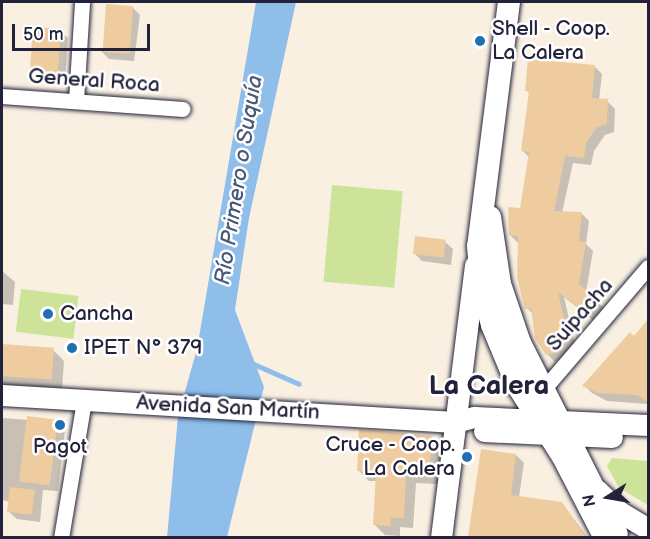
<!DOCTYPE html>
<meta charset="utf-8">
<style>
body{margin:0}
#map{position:relative;width:650px;height:539px;overflow:hidden;background:#faf0e2;font-family:"Balsamiq Sans",sans-serif}
div>[style]{position:absolute}
.green>*{inset:0;background:#cce399;transform-origin:0 0}
.water>*{inset:0;background:#8ebee9}
.shadow>*{inset:0;background:#0003}
.stream>*{height:5px;margin:-2.5px;padding:0 2.5px;transform-origin:2.5px;border-radius:2.5px;background:#8ebee9}
.building>*{inset:0;background:#eecc9f;transform-origin:0 0}
.roads{filter:drop-shadow(0 0 2px #22223b) drop-shadow(0 0 2px #22223b)}
.street>*{height:15px;margin:-7.5px;padding:0 7.5px;transform-origin:7.5px;border-radius:7.5px;background:#fff}
.secondary>*{height:21px;margin:-10.5px;padding:0 10.5px;transform-origin:10.5px;border-radius:10.5px;background:#fff}
.primary>*{height:22px;margin:-11px;padding:0 11px;transform-origin:11px;border-radius:11px;background:#fff}
.dots>*{width:16px;height:16px;translate:-50% -50%;box-sizing:border-box;border:3px solid #fff;border-radius:50%}
span{translate:-50% -50%;white-space:nowrap;text-align:center;line-height:1.15;-webkit-text-stroke:5px #fff;paint-order:stroke}
.poi-label{font-size:21px;color:#22223b}
.left{translate:0 -50%;text-align:left}
.right{translate:-100% -50%;text-align:right}
.street-label{font-size:21px;color:#22223b}
.water-label{font-size:22px;color:#485978;font-style:italic}
.district-label{font-size:27px;color:#22223b;font-weight:700}
.frame{position:absolute;inset:0;border:3px solid #22223b;pointer-events:none}
.north{position:absolute;left:578px;top:467px;width:60px;height:60px;-webkit-text-stroke:4px #fff;paint-order:stroke;rotate:259deg;font-size:16px;font-weight:700;line-height:24px;text-align:center;color:#22223b}
.north::after{content:'';display:block;margin:auto;width:21px;height:27px;background:#22223b;clip-path:polygon(50% 0,100% 100%,50% 72%,0 100%)}
.scale{position:absolute;left:12px;top:24px;width:138px;height:27px;box-sizing:border-box;border:3px solid #22223b;border-top:0;padding-left:8px;font-size:18px;line-height:21px;white-space:nowrap;color:#22223b;-webkit-text-stroke:4px #fff;paint-order:stroke}
</style>
<div id="map">
<div class="green">
<div style="left:332px;top:185px;width:71px;height:97px;rotate:5deg"></div>
<div style="left:21px;top:289px;width:58px;height:43px;rotate:7deg"></div>
<div style="clip-path:polygon(612px 458px,648px 461px,648px 505px,619px 488px,607px 466px)"></div>
</div>
<div class="water">
<div style="clip-path:polygon(256px 2px,296px 2px,249px 218px,235px 310px,264px 387px,227px 537px,167px 538px,178px 416px,197px 349px)"></div>
</div>
<div class="shadow">
<div style="clip-path:polygon(132px 7px,140px 15px,134px 61px,109px 59px,101px 51px)"></div>
<div style="clip-path:polygon(60px 31px,68px 38px,65px 80px,39px 78px,31px 70px)"></div>
<div style="clip-path:polygon(594px 66px,602px 74px,599px 100px,607px 101px,615px 109px,614px 132px,605px 135px,594px 151px,591px 165px,573px 163px,562px 213px,581px 213px,589px 221px,586px 244px,593px 251px,586px 292px,604px 308px,593px 320px,564px 297px,576px 348px,555px 362px,547px 354px,534px 315px,527px 308px,518px 243px,510px 235px,521px 209px,530px 158px,522px 150px,530px 94px,527px 91px)"></div>
<div style="clip-path:polygon(445px 242px,453px 249px,451px 265px,422px 261px,414px 253px)"></div>
<div style="clip-path:polygon(2px 271px,15px 282px,13px 305px,2px 304px)"></div>
<div style="clip-path:polygon(648px 322px,648px 404px,607px 401px,592px 393px,585px 386px)"></div>
<div style="clip-path:polygon(2px 346px,53px 350px,64px 361px,62px 390px,2px 385px)"></div>
<div style="clip-path:polygon(2px 418px,57px 422px,65px 430px,58px 491px,43px 490px,40px 522px,17px 519px,9px 512px,10px 502px,2px 500px)"></div>
<div style="clip-path:polygon(432px 437px,442px 448px,439px 484px,416px 483px,413px 528px,400px 527px,400px 536px,385px 535px,375px 525px,377px 481px,369px 481px,358px 470px)"></div>
<div style="clip-path:polygon(482px 451px,516px 455px,524px 463px,519px 497px,562px 503px,588px 538px,470px 538px)"></div>
</div>
<div class="stream">
<div style="left:251px;top:363px;width:52px;rotate:23.6deg"></div>
</div>
<div class="building">
<div style="left:106px;top:4px;width:27px;height:48px;rotate:4deg"></div>
<div style="left:33px;top:27px;width:28px;height:44px;rotate:4deg"></div>
<div style="clip-path:polygon(528px 59px,595px 65px,592px 98px,608px 99px,607px 124px,597px 127px,586px 143px,584px 158px,565px 156px,554px 211px,582px 212px,579px 241px,586px 242px,579px 284px,597px 300px,585px 313px,558px 292px,569px 340px,555px 353px,546px 355px,535px 338px,531px 308px,525px 309px,517px 277px,518px 236px,509px 235px,508px 207px,520px 208px,529px 152px,521px 151px,529px 91px,525px 91px)"></div>
<div style="left:415px;top:236px;width:31px;height:18px;rotate:7deg"></div>
<div style="clip-path:polygon(648px 319px,648px 402px,637px 395px,598px 393px,582px 386px,630px 332px,634px 336px)"></div>
<div style="left:2px;top:344px;width:52px;height:32px;rotate:4deg"></div>
<div style="left:27px;top:416px;width:31px;height:66px;rotate:7deg"></div>
<div style="clip-path:polygon(359px 429px,432px 436px,429px 474px,406px 473px,404px 518px,391px 518px,390px 526px,373px 525px,376px 472px,357px 471px)"></div>
<div style="clip-path:polygon(481px 449px,516px 454px,511px 495px,562px 502px,586px 537px,468px 537px)"></div>
<div style="left:10px;top:487px;width:25px;height:25px;rotate:7deg"></div>
</div>
<div class="roads">
<div class="street">
<div style="left:2px;top:96px;width:181px;rotate:4.1deg"></div>
<div style="left:76px;top:101px;width:99px;rotate:-86.5deg"></div>
<div style="left:542px;top:391px;width:163px;rotate:-49.5deg"></div>
<div style="left:61px;top:538px;width:139px;rotate:-80.5deg"></div>
</div>
<div class="secondary">
<div style="left:2px;top:395px;width:454px;rotate:3.4deg"></div>
<div style="left:455px;top:422px;width:20px;rotate:-15deg"></div>
<div style="left:474px;top:417px;width:174px;rotate:2.6deg"></div>
<div style="left:484px;top:431px;width:128px;rotate:2.7deg"></div>
<div style="left:597px;top:490px;width:32px;rotate:44deg"></div>
<div style="left:620px;top:512px;width:33px;rotate:31deg"></div>
<div style="left:441px;top:538px;width:275px;rotate:-82.9deg"></div>
</div>
<div class="primary">
<div style="left:509px;top:2px;width:246px;rotate:97.2deg"></div>
<div style="left:478px;top:246px;width:36px;rotate:85deg"></div>
<div style="left:481px;top:282px;width:44px;rotate:75.7deg"></div>
<div style="left:492px;top:325px;width:65px;rotate:67.4deg"></div>
<div style="left:517px;top:385px;width:85px;rotate:57.4deg"></div>
<div style="left:563px;top:457px;width:91px;rotate:62.6deg"></div>
<div style="left:490px;top:217px;width:68px;rotate:81.5deg"></div>
<div style="left:500px;top:284px;width:62px;rotate:71.3deg"></div>
<div style="left:520px;top:343px;width:214px;rotate:63.1deg"></div>
</div>
</div>
<div class="dots">
<div style="left:480px;top:41px;background:#1f6fb2"></div>
<div style="left:48px;top:314px;background:#1f6fb2"></div>
<div style="left:72px;top:348px;background:#1f6fb2"></div>
<div style="left:60px;top:425px;background:#1f6fb2"></div>
<div style="left:467px;top:457px;background:#1f6fb2"></div>
</div>
<div class="poi-label">
<span class="left" style="left:492px;top:41px">Shell - Coop.<br>La Calera</span>
<span class="left" style="left:60px;top:314px">Cancha</span>
<span class="left" style="left:84px;top:348px">IPET N° 379</span>
<span class="right" style="left:455px;top:457px">Cruce - Coop.<br>La Calera</span>
<span style="left:60px;top:447px">Pagot</span>
</div>
<div class="street-label">
<span style="left:94px;top:81px;rotate:4deg">General Roca</span>
<span style="left:580px;top:315px;rotate:-49deg">Suipacha</span>
<span style="left:228px;top:408px;rotate:3deg">Avenida San Martín</span>
</div>
<div class="water-label">
<span style="left:239px;top:180px;rotate:-81deg">Río Primero o Suquía</span>
</div>
<div class="district-label">
<span style="left:489px;top:387px">La Calera</span>
</div>
<div class="frame"></div>
<div class="north">N</div>
<div class="scale">50 m</div>
</div>
